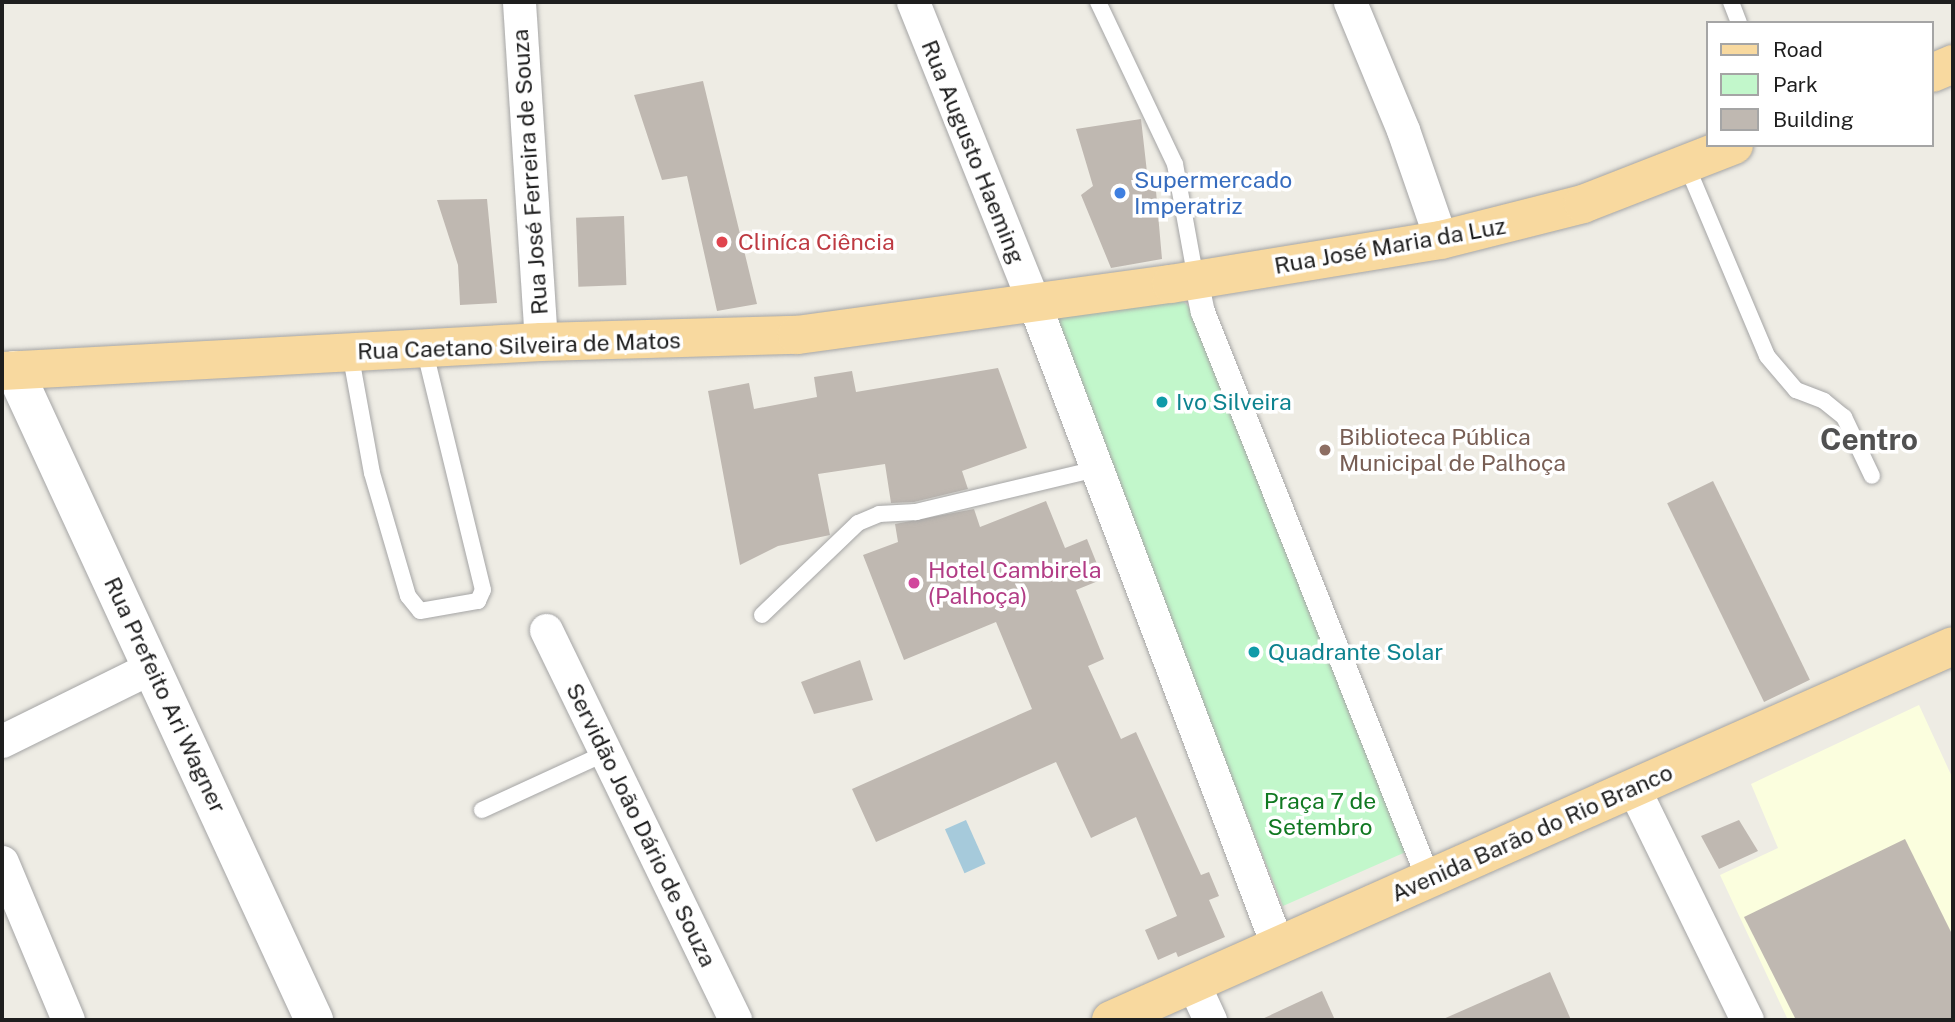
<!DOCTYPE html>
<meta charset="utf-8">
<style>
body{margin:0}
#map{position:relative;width:1955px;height:1022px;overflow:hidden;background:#eeece4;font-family:"Public Sans",sans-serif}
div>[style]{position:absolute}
.education>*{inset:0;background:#fbfede}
.park>*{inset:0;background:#c2f7cb}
.water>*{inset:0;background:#a6cadb;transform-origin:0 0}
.building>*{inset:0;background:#bfb8b1;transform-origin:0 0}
.roads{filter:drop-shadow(0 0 2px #a5a5a5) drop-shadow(0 0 2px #a5a5a5)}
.service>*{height:16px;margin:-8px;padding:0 8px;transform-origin:8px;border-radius:8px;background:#fff}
.pedestrian>*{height:24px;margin:-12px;padding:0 12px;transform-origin:12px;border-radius:12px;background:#fff}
.minor>*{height:33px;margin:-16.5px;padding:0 16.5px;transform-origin:16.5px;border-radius:16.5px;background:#fff}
.tertiary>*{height:38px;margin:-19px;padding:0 19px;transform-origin:19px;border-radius:19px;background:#fff}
.primary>*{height:38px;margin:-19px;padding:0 19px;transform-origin:19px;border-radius:19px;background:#f8d99f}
.dots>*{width:19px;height:19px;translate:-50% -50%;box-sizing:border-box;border:4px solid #fff;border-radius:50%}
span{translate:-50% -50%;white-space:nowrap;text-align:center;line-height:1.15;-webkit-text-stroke:7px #fff;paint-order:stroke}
.street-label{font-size:23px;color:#1e1e1e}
.shop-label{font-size:23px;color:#366cbe}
.left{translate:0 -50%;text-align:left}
.health-label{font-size:23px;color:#be3a42}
.culture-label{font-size:23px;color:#0d838f}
.education-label{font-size:23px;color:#785e54}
.hotel-label{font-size:23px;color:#b23c85}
.park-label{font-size:23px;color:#107821}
.district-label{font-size:30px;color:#515151;font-weight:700}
.frame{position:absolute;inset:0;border:4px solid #1e1e1e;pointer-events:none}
.legend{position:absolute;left:1706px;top:21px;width:228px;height:126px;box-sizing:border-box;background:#fff;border:2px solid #a5a5a5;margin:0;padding:9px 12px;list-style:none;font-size:21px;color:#1e1e1e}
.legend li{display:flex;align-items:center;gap:14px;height:35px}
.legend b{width:35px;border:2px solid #a5a5a5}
</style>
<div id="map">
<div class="education">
<div style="clip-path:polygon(1919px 705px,1953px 779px,1953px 1020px,1788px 1020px,1720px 875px,1778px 848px,1751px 784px)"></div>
</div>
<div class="park">
<div style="clip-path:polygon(1177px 295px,1191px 309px,1408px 851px,1283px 906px,1052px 328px,1061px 314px)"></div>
</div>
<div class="water">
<div style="left:966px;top:820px;width:48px;height:23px;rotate:66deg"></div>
</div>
<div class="building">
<div style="clip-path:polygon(703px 81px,757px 304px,717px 311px,687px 176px,662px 180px,634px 95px)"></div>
<div style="clip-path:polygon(1141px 119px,1149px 190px,1156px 191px,1162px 259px,1111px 268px,1081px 195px,1093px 186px,1076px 129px)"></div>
<div style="clip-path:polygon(487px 199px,497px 303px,460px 305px,458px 265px,437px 200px)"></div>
<div style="left:624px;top:216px;width:69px;height:48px;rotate:88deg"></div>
<div style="clip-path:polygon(998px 368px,1027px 448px,962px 471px,968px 489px,914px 502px,891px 503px,885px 464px,818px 474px,830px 535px,778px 546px,740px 565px,708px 391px,749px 383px,754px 409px,817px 397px,814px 377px,852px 371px,856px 392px)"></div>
<div style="left:1713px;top:481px;width:221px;height:51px;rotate:64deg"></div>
<div style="clip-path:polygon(1046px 501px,1065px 548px,1087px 539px,1103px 579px,1076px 590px,1104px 659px,1088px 666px,1121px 739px,1136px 732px,1201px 875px,1209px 872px,1219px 896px,1209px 900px,1225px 937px,1178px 957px,1176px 952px,1158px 960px,1145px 930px,1177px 916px,1136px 817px,1091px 838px,1056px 762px,876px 842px,852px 789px,1032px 709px,996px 622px,904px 660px,863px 555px,898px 542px,895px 524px,974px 509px,980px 527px)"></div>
<div style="clip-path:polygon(860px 660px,873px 700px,814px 714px,801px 682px)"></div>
<div style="clip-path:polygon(1739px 820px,1758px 851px,1719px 869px,1701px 836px)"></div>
<div style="clip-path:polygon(1905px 839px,1953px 936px,1953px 1020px,1796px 1020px,1744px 917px)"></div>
<div style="clip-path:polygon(1550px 972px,1571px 1020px,1441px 1020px)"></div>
<div style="clip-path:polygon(1322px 991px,1335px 1020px,1260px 1020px)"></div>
</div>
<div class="roads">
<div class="service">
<div style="left:1098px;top:2px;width:179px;rotate:64.6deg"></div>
<div style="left:1175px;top:164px;width:118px;rotate:79.7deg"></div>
<div style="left:1731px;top:2px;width:22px;rotate:69deg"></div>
<div style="left:1686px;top:164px;width:208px;rotate:67.1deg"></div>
<div style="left:1767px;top:356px;width:45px;rotate:49.5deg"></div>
<div style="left:1796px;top:390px;width:30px;rotate:21deg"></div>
<div style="left:1824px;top:401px;width:26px;rotate:39deg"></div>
<div style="left:1844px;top:417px;width:65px;rotate:64.6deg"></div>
<div style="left:350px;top:352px;width:123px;rotate:79.7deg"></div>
<div style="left:372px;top:473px;width:128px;rotate:73.7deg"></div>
<div style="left:408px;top:596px;width:19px;rotate:51deg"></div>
<div style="left:420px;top:611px;width:59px;rotate:-9.8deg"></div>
<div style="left:478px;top:601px;width:12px;rotate:-66deg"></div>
<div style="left:483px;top:590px;width:249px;rotate:-103.7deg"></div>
<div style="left:762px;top:615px;width:133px;rotate:-43.8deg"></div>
<div style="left:858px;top:523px;width:23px;rotate:-23deg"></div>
<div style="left:879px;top:514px;width:37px;rotate:-3deg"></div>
<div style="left:916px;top:512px;width:185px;rotate:-13.4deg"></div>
<div style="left:482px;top:810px;width:136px;rotate:-24.7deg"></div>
</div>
<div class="pedestrian">
<div style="left:1196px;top:280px;width:33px;rotate:78deg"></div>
<div style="left:1203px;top:312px;width:611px;rotate:68.3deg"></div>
</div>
<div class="minor">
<div style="left:519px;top:2px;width:341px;rotate:86.3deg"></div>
<div style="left:913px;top:2px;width:324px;rotate:68.1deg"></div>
<div style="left:1034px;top:303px;width:689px;rotate:69.25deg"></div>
<div style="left:1350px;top:2px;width:139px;rotate:67.5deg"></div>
<div style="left:1403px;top:130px;width:116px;rotate:70.9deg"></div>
<div style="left:546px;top:630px;width:433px;rotate:64.1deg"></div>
<div style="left:2px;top:741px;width:167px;rotate:-26.3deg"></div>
<div style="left:1633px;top:787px;width:259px;rotate:63.9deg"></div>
<div style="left:2px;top:862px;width:171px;rotate:67.3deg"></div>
<div style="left:1193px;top:983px;width:41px;rotate:65.3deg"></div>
</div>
<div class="tertiary">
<div style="left:14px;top:370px;width:716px;rotate:65.22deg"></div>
</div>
<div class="primary">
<div style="left:1932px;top:73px;width:23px;rotate:-23deg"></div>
<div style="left:2px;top:371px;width:540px;rotate:-3.08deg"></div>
<div style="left:541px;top:342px;width:256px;rotate:-1.6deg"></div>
<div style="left:797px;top:335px;width:377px;rotate:-7.8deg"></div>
<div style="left:1171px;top:284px;width:274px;rotate:-9.3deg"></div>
<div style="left:1441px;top:240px;width:146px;rotate:-14.2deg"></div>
<div style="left:1583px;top:204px;width:162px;rotate:-21.3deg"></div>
<div style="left:1111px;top:1020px;width:921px;rotate:-23.95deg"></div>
</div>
</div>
<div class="dots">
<div style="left:1120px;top:193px;background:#3f7fe0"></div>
<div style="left:722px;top:242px;background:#e0444e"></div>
<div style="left:1162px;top:402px;background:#0f9aa8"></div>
<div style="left:1325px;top:450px;background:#8d6e63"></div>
<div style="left:914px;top:583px;background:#d1479c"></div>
<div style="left:1254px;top:652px;background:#0f9aa8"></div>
</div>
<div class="street-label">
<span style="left:973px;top:152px;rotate:68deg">Rua Augusto Haeming</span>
<span style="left:530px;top:172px;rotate:-94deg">Rua José Ferreira de Souza</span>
<span style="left:1390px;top:246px;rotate:-10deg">Rua José Maria da Luz</span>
<span style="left:519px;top:346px;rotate:-2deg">Rua Caetano Silveira de Matos</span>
<span style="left:165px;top:695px;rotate:65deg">Rua Prefeito Ari Wagner</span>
<span style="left:641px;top:825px;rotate:64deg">Servidão João Dário de Souza</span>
<span style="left:1532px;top:833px;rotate:-24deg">Avenida Barão do Rio Branco</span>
</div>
<div class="shop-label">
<span class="left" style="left:1134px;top:193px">Supermercado<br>Imperatriz</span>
</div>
<div class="health-label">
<span class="left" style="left:738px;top:242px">Cliníca Ciência</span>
</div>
<div class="culture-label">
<span class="left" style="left:1176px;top:402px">Ivo Silveira</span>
<span class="left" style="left:1268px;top:652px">Quadrante Solar</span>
</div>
<div class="education-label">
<span class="left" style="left:1339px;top:450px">Biblioteca Pública<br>Municipal de Palhoça</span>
</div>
<div class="hotel-label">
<span class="left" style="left:928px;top:583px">Hotel Cambirela<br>(Palhoça)</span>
</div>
<div class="park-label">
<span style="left:1320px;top:814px">Praça 7 de<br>Setembro</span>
</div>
<div class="district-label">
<span style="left:1869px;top:439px">Centro</span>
</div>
<div class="frame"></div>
<ul class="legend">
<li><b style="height:9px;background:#f8d99f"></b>Road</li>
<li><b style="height:19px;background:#c2f7cb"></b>Park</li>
<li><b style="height:19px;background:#bfb8b1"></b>Building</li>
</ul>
</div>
